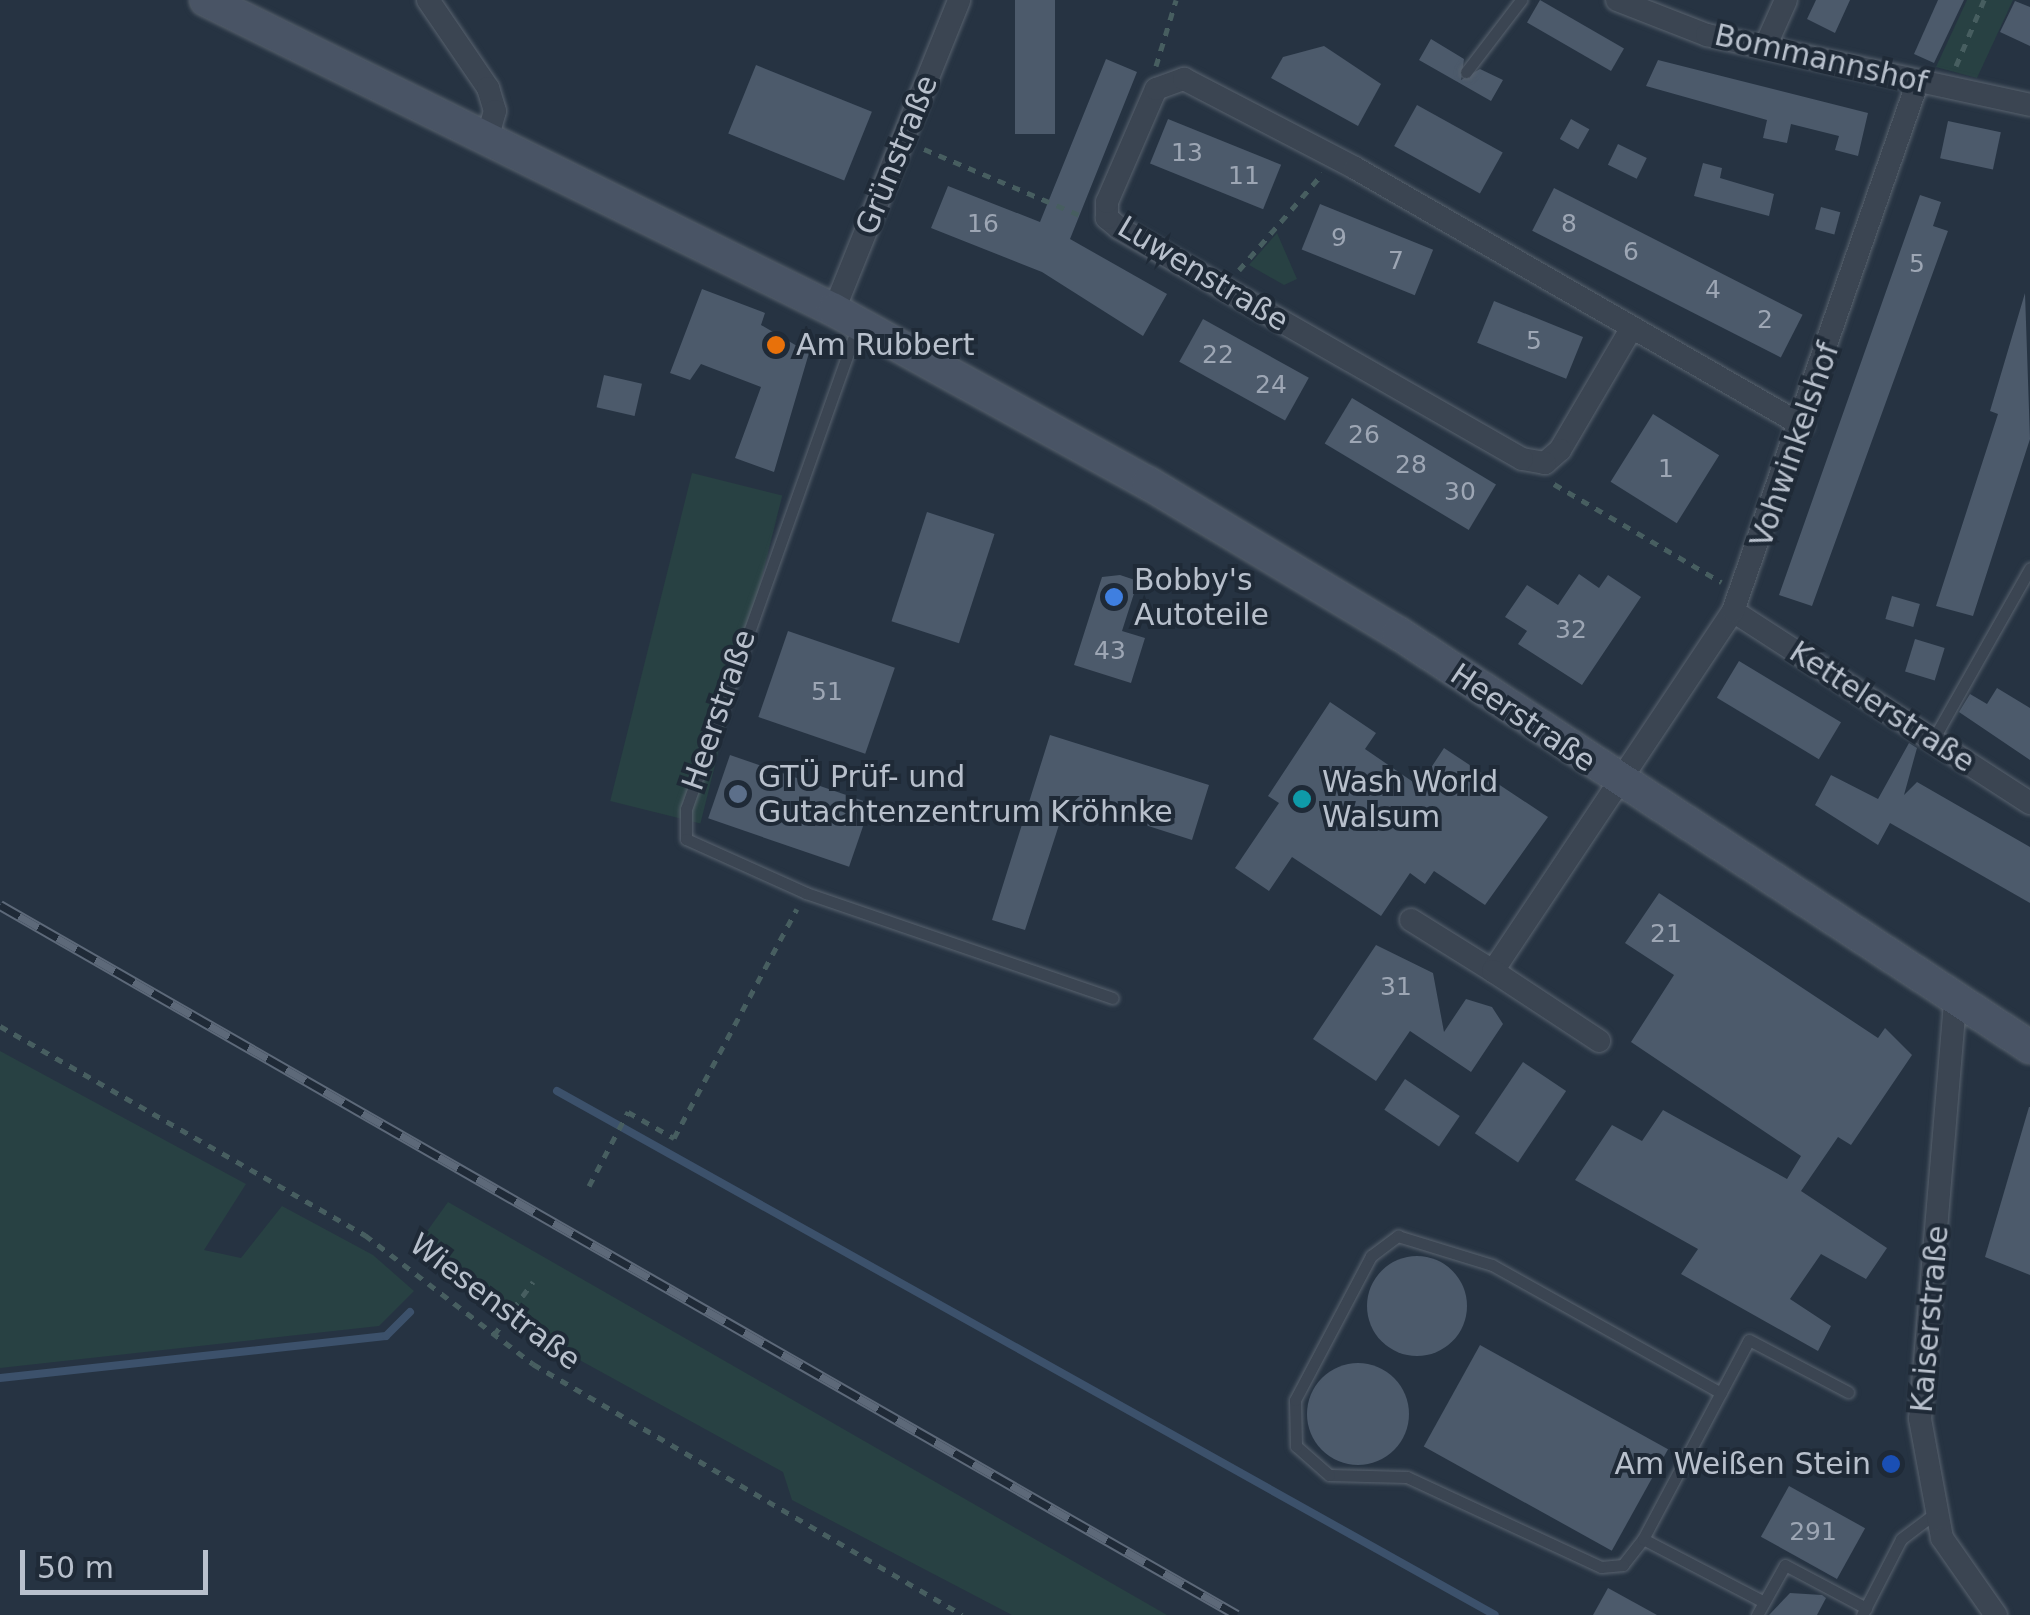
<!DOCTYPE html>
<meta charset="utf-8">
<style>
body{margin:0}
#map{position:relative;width:2030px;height:1615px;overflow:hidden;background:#263342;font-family:"DejaVu Sans",sans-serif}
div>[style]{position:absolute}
.green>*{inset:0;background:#284143;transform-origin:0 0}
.stream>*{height:8px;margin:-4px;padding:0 4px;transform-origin:4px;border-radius:4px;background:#3c516b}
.building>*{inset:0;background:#4c5a6b;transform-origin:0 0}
.round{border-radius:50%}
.path>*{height:5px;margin-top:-2.5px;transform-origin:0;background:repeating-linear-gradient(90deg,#475e60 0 8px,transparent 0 16px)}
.roads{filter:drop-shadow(0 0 2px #59636f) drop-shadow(0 0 2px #59636f)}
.lane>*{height:11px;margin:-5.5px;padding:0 5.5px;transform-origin:5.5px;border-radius:5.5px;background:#3b4552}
.street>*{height:22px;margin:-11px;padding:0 11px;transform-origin:11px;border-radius:11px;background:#3b4552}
.secondary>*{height:32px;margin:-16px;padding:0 16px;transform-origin:16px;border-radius:16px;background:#495465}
.rail>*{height:11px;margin-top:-5.5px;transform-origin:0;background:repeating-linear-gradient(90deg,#1f2a37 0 22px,#5d6979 0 44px);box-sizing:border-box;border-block:2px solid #5d6979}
.dots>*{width:28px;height:28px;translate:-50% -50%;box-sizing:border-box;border:5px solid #1f2a37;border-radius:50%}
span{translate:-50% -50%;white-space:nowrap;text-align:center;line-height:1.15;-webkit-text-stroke:8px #1f2a37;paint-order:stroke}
.number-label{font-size:25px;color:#9da6b4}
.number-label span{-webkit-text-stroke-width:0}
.street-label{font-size:30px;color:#b8c0cc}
.poi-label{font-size:30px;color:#b8c0cc}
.left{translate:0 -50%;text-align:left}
.right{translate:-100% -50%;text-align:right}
.scale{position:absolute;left:20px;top:1550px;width:188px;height:45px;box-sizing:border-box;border:5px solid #b8c0cc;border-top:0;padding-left:12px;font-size:30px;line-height:35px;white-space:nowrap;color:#b8c0cc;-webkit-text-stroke:8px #1f2a37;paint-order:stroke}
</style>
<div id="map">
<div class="green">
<div style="clip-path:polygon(1967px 0,2013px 0,1977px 78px,1936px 67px)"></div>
<div style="clip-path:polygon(1277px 233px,1297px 279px,1284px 285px,1249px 265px)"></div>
<div style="left:692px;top:473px;width:93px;height:338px;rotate:14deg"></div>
<div style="clip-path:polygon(0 1051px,246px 1184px,204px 1250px,241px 1258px,282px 1206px,373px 1255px,414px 1291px,379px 1326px,0 1368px)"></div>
<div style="clip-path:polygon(448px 1202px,1167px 1615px,1012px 1615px,792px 1500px,783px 1472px,545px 1341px,415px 1248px)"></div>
</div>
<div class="stream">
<div style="left:557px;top:1091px;width:1074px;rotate:29.19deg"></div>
<div style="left:0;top:1378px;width:388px;rotate:-6.2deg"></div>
<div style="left:386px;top:1336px;width:34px;rotate:-45deg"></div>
</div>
<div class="building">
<div style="left:1015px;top:0;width:40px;height:134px"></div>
<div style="left:1540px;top:0;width:97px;height:26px;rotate:30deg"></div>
<div style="clip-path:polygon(1816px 0,1850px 0,1835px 33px,1807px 19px)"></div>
<div style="clip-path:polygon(1938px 0,1964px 0,1934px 63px,1914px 54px)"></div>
<div style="clip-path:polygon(2015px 1px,2030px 7px,2030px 46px,2000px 32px)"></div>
<div style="clip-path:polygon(1431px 39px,1464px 59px,1461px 80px,1480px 69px,1503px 80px,1491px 101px,1419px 60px)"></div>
<div style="clip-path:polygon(1324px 46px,1381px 84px,1358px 126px,1271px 78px,1283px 57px)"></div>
<div style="clip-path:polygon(1106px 59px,1137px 72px,1070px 239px,1167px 294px,1143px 336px,1042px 272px,931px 228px,948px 186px,1040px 222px)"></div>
<div style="clip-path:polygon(1658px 60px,1868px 113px,1858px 156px,1835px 150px,1839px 136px,1791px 124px,1787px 143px,1763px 138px,1767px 120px,1646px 86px)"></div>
<div style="left:756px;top:65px;width:125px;height:74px;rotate:22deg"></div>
<div style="left:1417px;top:105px;width:98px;height:47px;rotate:29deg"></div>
<div style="left:1168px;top:119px;width:122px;height:48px;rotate:22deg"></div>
<div style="left:1571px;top:119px;width:21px;height:23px;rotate:29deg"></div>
<div style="left:1948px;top:121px;width:54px;height:38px;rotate:12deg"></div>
<div style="left:1618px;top:144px;width:32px;height:23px;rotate:26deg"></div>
<div style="clip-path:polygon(1703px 163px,1722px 168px,1720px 178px,1774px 194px,1769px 216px,1694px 196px)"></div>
<div style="left:1554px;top:188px;width:279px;height:48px;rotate:27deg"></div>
<div style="clip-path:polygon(1920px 195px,1941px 202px,1933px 226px,1948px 231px,1812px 606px,1779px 595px)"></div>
<div style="left:1320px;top:204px;width:122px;height:49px;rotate:22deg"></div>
<div style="left:1821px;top:207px;width:20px;height:23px;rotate:15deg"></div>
<div style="clip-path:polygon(702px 289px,765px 313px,761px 325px,809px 353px,774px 472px,735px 458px,761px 387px,701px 364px,690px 380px,670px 373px)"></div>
<div style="clip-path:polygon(2025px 293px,2030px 439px,1973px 616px,1936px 606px,1998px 414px,1990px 411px)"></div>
<div style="left:1494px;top:301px;width:96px;height:45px;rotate:22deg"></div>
<div style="left:1203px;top:319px;width:121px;height:49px;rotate:29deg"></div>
<div style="left:604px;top:375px;width:39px;height:33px;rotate:13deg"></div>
<div style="left:1352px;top:398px;width:168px;height:53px;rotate:31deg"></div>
<div style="left:1653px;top:414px;width:78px;height:80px;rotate:32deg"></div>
<div style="left:927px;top:512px;width:71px;height:115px;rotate:18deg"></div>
<div style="clip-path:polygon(1579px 574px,1599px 588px,1608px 575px,1641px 597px,1582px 685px,1518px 644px,1527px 631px,1505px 617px,1527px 585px,1558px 605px)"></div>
<div style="clip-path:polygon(1120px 575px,1138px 581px,1122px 631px,1145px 638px,1131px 683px,1074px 665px,1102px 577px)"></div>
<div style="left:1892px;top:596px;width:29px;height:24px;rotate:16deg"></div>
<div style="left:788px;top:631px;width:113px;height:91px;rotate:19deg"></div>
<div style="left:1915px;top:639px;width:31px;height:34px;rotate:17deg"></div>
<div style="left:1739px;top:661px;width:119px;height:43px;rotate:31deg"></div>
<div style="clip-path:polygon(1997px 688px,2030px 708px,2030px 760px,1959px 712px,1970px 694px,1987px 704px)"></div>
<div style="clip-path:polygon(1330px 702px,1376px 733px,1365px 749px,1419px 786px,1444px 748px,1548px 817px,1485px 905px,1434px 871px,1425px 884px,1410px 873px,1381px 916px,1292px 857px,1269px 891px,1235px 868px,1279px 803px,1268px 796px)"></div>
<div style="clip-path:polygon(1050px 735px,1209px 785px,1192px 840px,1067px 800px,1025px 930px,992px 920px)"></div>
<div style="clip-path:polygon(1909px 743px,1917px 748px,1904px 795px,1917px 782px,2030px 847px,2030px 903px,1890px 823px,1878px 845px,1815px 805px,1831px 775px,1878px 799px)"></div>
<div style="left:730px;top:755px;width:149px;height:67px;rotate:19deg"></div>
<div style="clip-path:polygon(1659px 893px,1878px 1038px,1885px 1028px,1912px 1055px,1851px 1145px,1838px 1137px,1801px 1191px,1887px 1248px,1866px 1279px,1821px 1254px,1790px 1299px,1831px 1326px,1818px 1351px,1681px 1274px,1698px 1249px,1575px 1180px,1612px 1125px,1642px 1141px,1663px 1110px,1787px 1179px,1801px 1156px,1631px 1042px,1674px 975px,1625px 943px)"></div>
<div style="clip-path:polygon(1376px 945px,1433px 973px,1444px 1032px,1466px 999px,1492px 1007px,1503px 1024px,1471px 1072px,1410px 1031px,1376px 1081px,1313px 1039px)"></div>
<div style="left:1523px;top:1062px;width:52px;height:86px;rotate:34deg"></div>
<div style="left:1405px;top:1079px;width:66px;height:37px;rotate:34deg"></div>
<div style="clip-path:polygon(2029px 1107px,2030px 1107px,2030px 1275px,1985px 1257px)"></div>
<div class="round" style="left:1367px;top:1256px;width:100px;height:100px"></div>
<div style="left:1480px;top:1345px;width:215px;height:116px;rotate:29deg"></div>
<div class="round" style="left:1307px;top:1363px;width:102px;height:102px"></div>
<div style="left:1789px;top:1486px;width:87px;height:58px;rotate:29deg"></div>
<div style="clip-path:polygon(1608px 1588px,1657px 1615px,1593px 1615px)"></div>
<div style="clip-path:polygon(1790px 1593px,1822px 1595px,1826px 1598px,1817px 1615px,1769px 1615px)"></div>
</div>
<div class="path">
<div style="left:1156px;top:66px;width:69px;rotate:-73.1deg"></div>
<div style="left:1956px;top:66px;width:72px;rotate:-67deg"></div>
<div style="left:924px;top:149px;width:174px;rotate:23deg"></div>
<div style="left:1239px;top:270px;width:128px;rotate:-49.1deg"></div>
<div style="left:1554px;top:484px;width:194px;rotate:30.4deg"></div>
<div style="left:0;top:1026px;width:421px;rotate:29.8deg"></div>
<div style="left:365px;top:1235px;width:212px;rotate:37.5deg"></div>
<div style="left:533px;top:1364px;width:497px;rotate:30.3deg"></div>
<div style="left:589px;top:1186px;width:84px;rotate:-62.2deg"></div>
<div style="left:628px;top:1112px;width:53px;rotate:29.5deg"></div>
<div style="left:674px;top:1138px;width:260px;rotate:-61.8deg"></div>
<div style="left:494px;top:1335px;width:66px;rotate:-53.7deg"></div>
</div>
<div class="roads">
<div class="lane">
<div style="left:1466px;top:72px;width:91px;rotate:-52.6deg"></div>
<div style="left:857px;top:328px;width:510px;rotate:109.57deg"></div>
<div style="left:686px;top:809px;width:30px;rotate:90deg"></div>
<div style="left:686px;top:839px;width:132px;rotate:24.2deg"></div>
<div style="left:806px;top:893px;width:324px;rotate:18.9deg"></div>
<div style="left:1934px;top:738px;width:195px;rotate:-60.5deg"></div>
<div style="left:1643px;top:1539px;width:33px;rotate:128deg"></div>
<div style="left:1623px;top:1565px;width:22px;rotate:175deg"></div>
<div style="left:1601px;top:1567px;width:214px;rotate:-155.1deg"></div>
<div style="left:1407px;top:1477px;width:78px;rotate:-178.5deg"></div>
<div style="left:1329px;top:1475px;width:44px;rotate:-138.7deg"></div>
<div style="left:1296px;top:1446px;width:46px;rotate:-91.2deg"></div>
<div style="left:1295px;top:1400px;width:163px;rotate:-62.2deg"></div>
<div style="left:1371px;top:1256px;width:34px;rotate:-37deg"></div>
<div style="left:1398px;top:1236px;width:98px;rotate:17.1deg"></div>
<div style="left:1492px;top:1265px;width:262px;rotate:29.2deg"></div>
<div style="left:1764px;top:1602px;width:136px;rotate:-152.5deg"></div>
<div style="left:1643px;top:1539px;width:225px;rotate:-62deg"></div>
<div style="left:1749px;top:1340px;width:112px;rotate:27.7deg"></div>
<div style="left:1757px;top:1615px;width:57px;rotate:-60.8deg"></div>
<div style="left:1785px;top:1565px;width:92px;rotate:28deg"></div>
<div style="left:1862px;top:1615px;width:85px;rotate:-62.8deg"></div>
<div style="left:1901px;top:1539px;width:40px;rotate:-37deg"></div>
</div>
<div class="street">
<div style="left:428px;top:0;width:107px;rotate:55.7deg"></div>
<div style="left:488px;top:88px;width:24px;rotate:73deg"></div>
<div style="left:495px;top:111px;width:29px;rotate:106deg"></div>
<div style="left:1617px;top:0;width:97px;rotate:21.3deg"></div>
<div style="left:1707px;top:35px;width:330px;rotate:12.2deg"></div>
<div style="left:1765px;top:47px;width:51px;rotate:-65.9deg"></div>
<div style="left:834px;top:310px;width:334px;rotate:-68deg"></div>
<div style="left:1631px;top:329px;width:140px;rotate:120.4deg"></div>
<div style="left:1560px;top:450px;width:20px;rotate:139deg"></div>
<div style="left:1545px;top:463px;width:23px;rotate:-170deg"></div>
<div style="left:1522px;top:459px;width:465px;rotate:-150.2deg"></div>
<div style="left:1119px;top:228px;width:16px;rotate:-140deg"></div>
<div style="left:1107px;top:218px;width:16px;rotate:-90deg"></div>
<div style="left:1107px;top:202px;width:123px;rotate:-66.6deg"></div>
<div style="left:1156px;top:89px;width:30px;rotate:-20deg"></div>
<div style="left:1184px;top:79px;width:193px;rotate:27.5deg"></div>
<div style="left:1355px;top:168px;width:516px;rotate:29.9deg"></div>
<div style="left:1733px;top:611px;width:354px;rotate:32.9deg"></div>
<div style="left:1411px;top:920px;width:97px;rotate:31.9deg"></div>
<div style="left:1493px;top:971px;width:433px;rotate:-56.3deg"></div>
<div style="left:1733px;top:611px;width:561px;rotate:-70.76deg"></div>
<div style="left:1493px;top:971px;width:127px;rotate:33.4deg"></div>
<div style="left:1955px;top:1003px;width:417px;rotate:94.8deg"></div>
<div style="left:1920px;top:1419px;width:121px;rotate:79.5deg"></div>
<div style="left:1942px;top:1538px;width:94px;rotate:55deg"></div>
</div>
<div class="secondary">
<div style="left:206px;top:0;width:700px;rotate:26.27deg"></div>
<div style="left:834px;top:310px;width:359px;rotate:28.9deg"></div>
<div style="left:1148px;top:483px;width:292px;rotate:31deg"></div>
<div style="left:1398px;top:633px;width:756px;rotate:33.23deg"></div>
</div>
</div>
<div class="rail">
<div style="left:0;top:905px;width:1426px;rotate:29.85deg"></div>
</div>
<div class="dots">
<div style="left:776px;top:345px;background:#e8710a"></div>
<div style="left:1114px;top:597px;background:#3f7fe0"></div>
<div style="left:738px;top:794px;background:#5c6f8a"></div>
<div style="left:1302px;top:799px;background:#0f9aa8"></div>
<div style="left:1891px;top:1464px;background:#1a4fb4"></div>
</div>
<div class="number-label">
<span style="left:1187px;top:153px">13</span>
<span style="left:1244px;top:176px">11</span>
<span style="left:983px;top:224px">16</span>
<span style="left:1569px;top:224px">8</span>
<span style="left:1339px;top:238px">9</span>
<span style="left:1631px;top:252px">6</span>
<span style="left:1396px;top:261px">7</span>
<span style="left:1917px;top:264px">5</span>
<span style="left:1713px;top:290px">4</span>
<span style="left:1765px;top:320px">2</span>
<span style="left:1534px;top:341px">5</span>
<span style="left:1218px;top:355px">22</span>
<span style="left:1271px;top:385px">24</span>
<span style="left:1364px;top:435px">26</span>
<span style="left:1411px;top:465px">28</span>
<span style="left:1666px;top:469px">1</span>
<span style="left:1460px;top:492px">30</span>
<span style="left:1571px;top:630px">32</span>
<span style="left:1110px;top:651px">43</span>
<span style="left:827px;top:692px">51</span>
<span style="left:1666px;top:934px">21</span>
<span style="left:1396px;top:987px">31</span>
<span style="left:1813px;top:1532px">291</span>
</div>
<div class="street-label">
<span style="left:1821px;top:59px;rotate:13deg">Bommannshof</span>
<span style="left:897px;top:155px;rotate:-68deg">Grünstraße</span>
<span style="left:1203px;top:274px;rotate:31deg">Luwenstraße</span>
<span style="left:1795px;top:445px;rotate:-71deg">Vohwinkelshof</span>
<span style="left:1882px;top:707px;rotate:33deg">Kettelerstraße</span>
<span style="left:719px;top:710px;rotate:-71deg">Heerstraße</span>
<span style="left:1523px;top:718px;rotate:34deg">Heerstraße</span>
<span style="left:495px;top:1302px;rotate:37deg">Wiesenstraße</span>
<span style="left:1930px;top:1319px;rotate:-85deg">Kaiserstraße</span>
</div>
<div class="poi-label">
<span class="left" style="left:796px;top:345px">Am Rubbert</span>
<span class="left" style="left:1134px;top:597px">Bobby's<br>Autoteile</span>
<span class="left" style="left:758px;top:794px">GTÜ Prüf- und<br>Gutachtenzentrum Kröhnke</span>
<span class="left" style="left:1322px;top:799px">Wash World<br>Walsum</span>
<span class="right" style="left:1871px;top:1464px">Am Weißen Stein</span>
</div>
<div class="scale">50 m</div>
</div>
